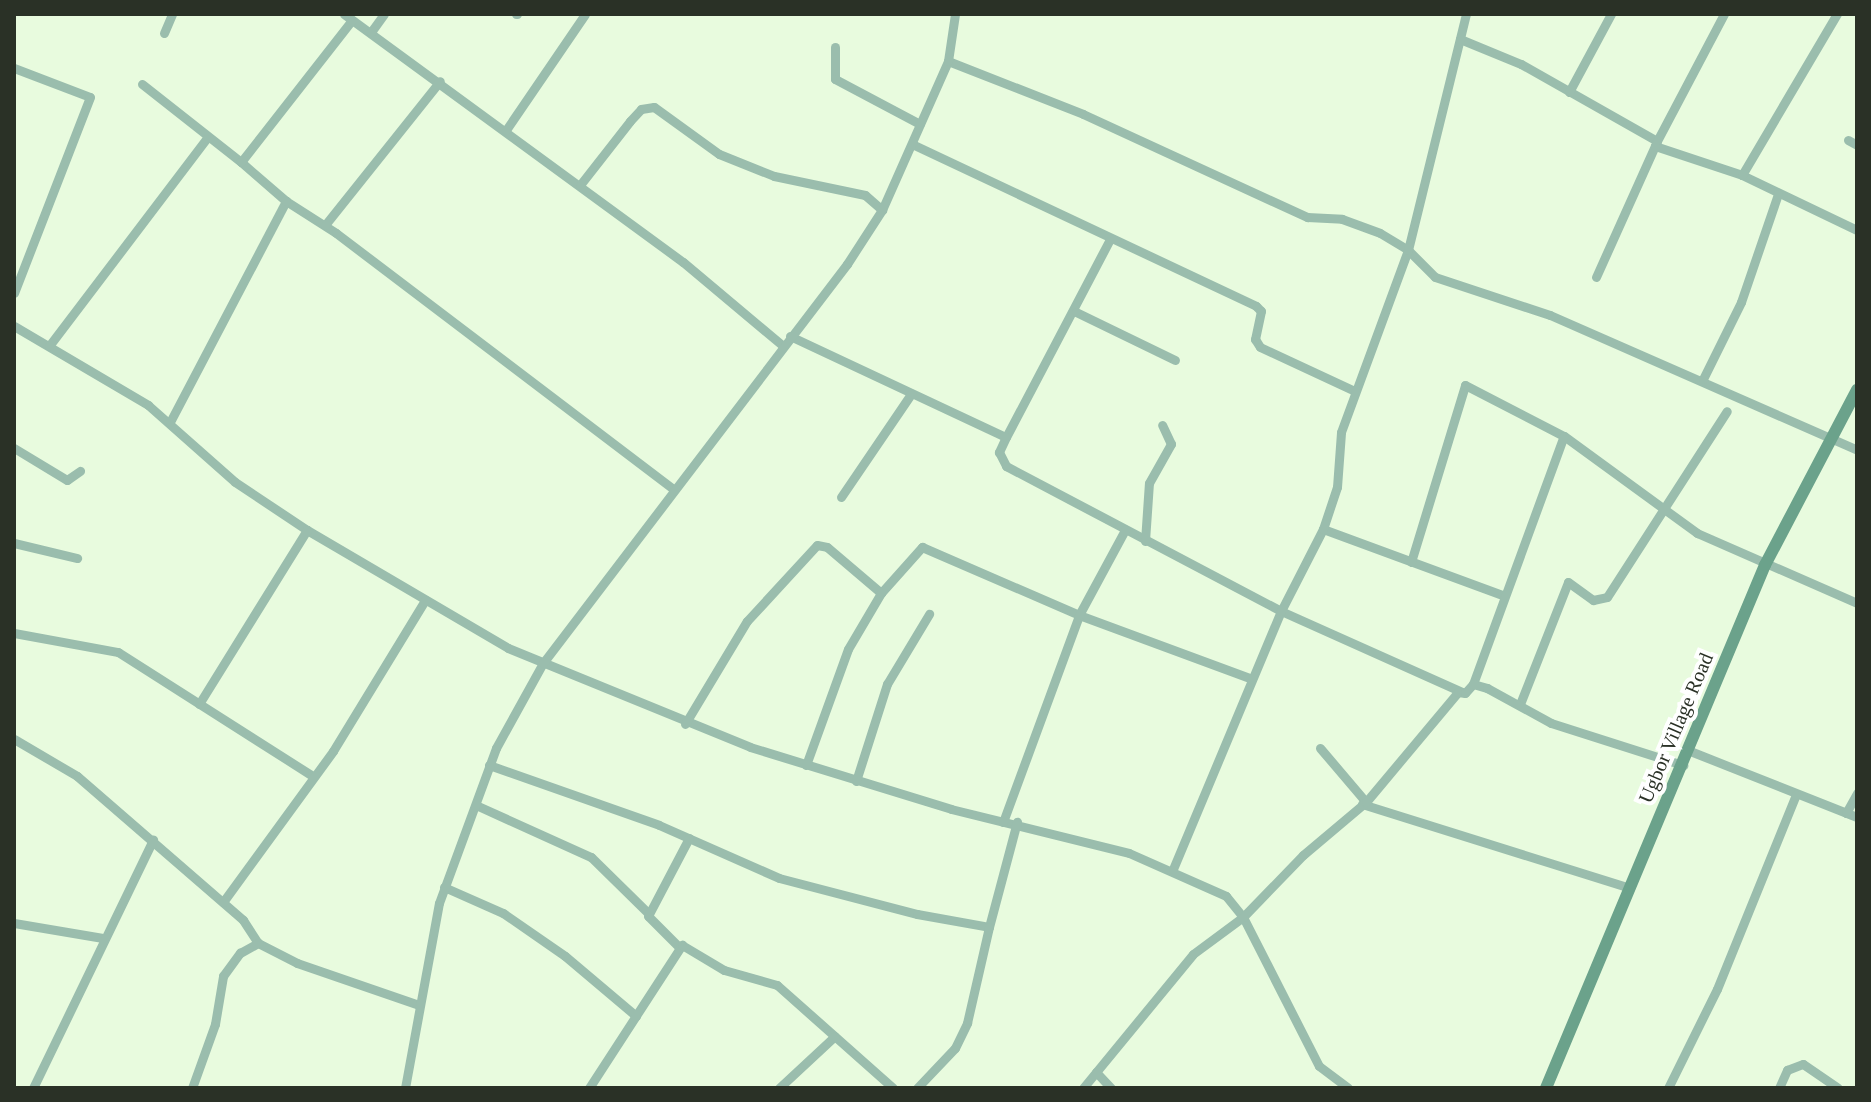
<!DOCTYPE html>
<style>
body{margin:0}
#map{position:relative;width:1871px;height:1102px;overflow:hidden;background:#e8fbde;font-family:"Times New Roman",serif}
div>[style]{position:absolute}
.street>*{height:9px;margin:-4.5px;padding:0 4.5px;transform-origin:4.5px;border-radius:4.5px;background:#9abdad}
.secondary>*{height:12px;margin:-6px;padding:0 6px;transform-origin:6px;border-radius:6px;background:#6ba28b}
span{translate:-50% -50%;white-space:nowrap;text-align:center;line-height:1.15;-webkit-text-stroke:8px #fff;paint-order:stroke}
.street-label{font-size:20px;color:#2a3126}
.frame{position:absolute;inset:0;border:16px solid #2a3126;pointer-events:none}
</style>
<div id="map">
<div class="street">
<div style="left:344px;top:14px;width:420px;rotate:36.2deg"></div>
<div style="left:683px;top:262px;width:129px;rotate:40deg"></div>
<div style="left:516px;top:14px;width:1px"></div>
<div style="left:371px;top:32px;width:22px;rotate:-54deg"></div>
<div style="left:164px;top:33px;width:21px;rotate:-67deg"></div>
<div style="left:1460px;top:39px;width:66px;rotate:22.3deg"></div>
<div style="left:1521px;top:64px;width:156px;rotate:29.5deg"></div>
<div style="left:1657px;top:141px;width:5px;rotate:112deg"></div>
<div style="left:1655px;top:146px;width:92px;rotate:18.4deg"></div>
<div style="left:1742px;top:175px;width:127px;rotate:25.6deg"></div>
<div style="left:835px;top:47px;width:32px;rotate:90deg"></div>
<div style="left:835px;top:79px;width:96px;rotate:27.9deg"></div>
<div style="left:948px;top:61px;width:145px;rotate:21.4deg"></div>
<div style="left:1083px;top:114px;width:247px;rotate:24.7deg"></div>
<div style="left:1307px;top:217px;width:35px;rotate:3deg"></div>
<div style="left:1342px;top:219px;width:40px;rotate:20.2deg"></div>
<div style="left:1380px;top:233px;width:33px;rotate:31deg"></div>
<div style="left:1408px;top:250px;width:38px;rotate:45deg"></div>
<div style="left:1435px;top:277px;width:121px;rotate:18.3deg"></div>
<div style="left:1550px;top:315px;width:335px;rotate:23.7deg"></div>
<div style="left:14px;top:68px;width:81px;rotate:20.9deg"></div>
<div style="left:90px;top:97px;width:210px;rotate:111.2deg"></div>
<div style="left:142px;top:84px;width:126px;rotate:38.2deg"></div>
<div style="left:1569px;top:92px;width:89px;rotate:-61.7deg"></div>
<div style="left:506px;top:130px;width:140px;rotate:-55.7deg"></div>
<div style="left:1848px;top:140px;width:10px;rotate:29deg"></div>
<div style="left:1657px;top:141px;width:144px;rotate:-62.2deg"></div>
<div style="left:912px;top:144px;width:380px;rotate:25.2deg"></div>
<div style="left:1256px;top:306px;width:7px;rotate:45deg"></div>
<div style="left:1261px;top:311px;width:29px;rotate:102deg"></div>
<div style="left:1255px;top:339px;width:9px;rotate:58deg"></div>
<div style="left:1260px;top:347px;width:105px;rotate:24.9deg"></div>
<div style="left:1742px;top:175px;width:187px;rotate:-59.5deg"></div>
<div style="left:580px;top:185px;width:81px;rotate:-52deg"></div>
<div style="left:630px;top:121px;width:16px;rotate:-47deg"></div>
<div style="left:641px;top:109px;width:13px;rotate:-9deg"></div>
<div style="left:654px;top:107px;width:80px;rotate:35.9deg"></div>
<div style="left:719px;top:154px;width:59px;rotate:21.8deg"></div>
<div style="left:774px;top:176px;width:93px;rotate:11.8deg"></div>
<div style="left:865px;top:195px;width:23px;rotate:41deg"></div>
<div style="left:286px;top:201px;width:59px;rotate:32.6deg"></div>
<div style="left:336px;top:233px;width:423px;rotate:37.2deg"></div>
<div style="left:325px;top:225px;width:184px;rotate:-51.4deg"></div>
<div style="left:1109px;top:241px;width:221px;rotate:117.7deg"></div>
<div style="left:1006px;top:437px;width:17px;rotate:115deg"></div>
<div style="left:999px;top:452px;width:16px;rotate:63deg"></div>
<div style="left:1006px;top:466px;width:311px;rotate:27.8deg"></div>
<div style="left:1281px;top:611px;width:198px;rotate:24.1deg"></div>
<div style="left:1596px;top:277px;width:144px;rotate:-65.8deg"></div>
<div style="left:1076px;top:312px;width:110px;rotate:25.9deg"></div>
<div style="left:14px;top:326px;width:156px;rotate:30.5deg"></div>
<div style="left:148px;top:405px;width:116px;rotate:41.5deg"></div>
<div style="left:235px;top:482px;width:87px;rotate:33.7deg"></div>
<div style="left:307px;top:530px;width:233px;rotate:30.4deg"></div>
<div style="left:508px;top:648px;width:261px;rotate:22.2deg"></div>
<div style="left:750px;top:747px;width:210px;rotate:17.1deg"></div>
<div style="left:951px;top:809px;width:183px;rotate:13.9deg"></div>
<div style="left:1129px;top:853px;width:106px;rotate:23.9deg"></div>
<div style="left:1226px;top:896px;width:27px;rotate:51deg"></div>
<div style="left:1243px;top:917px;width:167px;rotate:63deg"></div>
<div style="left:1319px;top:1066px;width:36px;rotate:37deg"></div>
<div style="left:790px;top:336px;width:238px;rotate:25.1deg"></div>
<div style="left:49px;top:346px;width:260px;rotate:-52.8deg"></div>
<div style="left:1703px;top:379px;width:86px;rotate:-63.7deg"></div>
<div style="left:1741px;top:302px;width:114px;rotate:-71.1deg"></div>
<div style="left:170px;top:422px;width:250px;rotate:-62.3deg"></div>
<div style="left:286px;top:201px;width:60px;rotate:-139.1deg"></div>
<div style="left:241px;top:162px;width:180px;rotate:-52deg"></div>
<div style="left:14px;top:448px;width:62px;rotate:31.1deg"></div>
<div style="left:67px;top:480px;width:16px;rotate:-35deg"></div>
<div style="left:841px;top:497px;width:125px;rotate:-55.8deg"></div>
<div style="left:1323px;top:529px;width:191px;rotate:20.2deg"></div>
<div style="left:1145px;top:541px;width:58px;rotate:-86.1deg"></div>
<div style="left:1149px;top:483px;width:45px;rotate:-60.6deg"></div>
<div style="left:1171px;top:444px;width:21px;rotate:-115deg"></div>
<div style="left:14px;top:543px;width:65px;rotate:13.4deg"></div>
<div style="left:1411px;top:562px;width:185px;rotate:-73deg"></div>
<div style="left:1465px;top:385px;width:111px;rotate:27.3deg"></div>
<div style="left:1564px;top:436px;width:165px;rotate:36.1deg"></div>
<div style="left:1697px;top:533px;width:175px;rotate:23.6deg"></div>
<div style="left:14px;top:633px;width:106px;rotate:10.4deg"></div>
<div style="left:118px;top:652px;width:231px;rotate:32.5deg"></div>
<div style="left:1473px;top:684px;width:264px;rotate:-69.9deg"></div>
<div style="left:199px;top:704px;width:205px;rotate:-58.2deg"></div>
<div style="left:1520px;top:704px;width:131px;rotate:-68.5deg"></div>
<div style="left:1568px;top:582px;width:31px;rotate:36deg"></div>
<div style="left:1593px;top:600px;width:14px;rotate:-12deg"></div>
<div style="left:1607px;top:597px;width:221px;rotate:-57.2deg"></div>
<div style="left:685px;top:724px;width:120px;rotate:-59deg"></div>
<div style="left:747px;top:621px;width:103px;rotate:-47.4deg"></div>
<div style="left:817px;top:545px;width:10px;rotate:11deg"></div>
<div style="left:827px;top:547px;width:71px;rotate:40.4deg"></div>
<div style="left:14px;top:739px;width:73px;rotate:30.4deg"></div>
<div style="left:77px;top:776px;width:220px;rotate:40.9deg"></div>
<div style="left:243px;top:920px;width:27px;rotate:57deg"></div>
<div style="left:258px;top:943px;width:44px;rotate:27.1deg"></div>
<div style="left:297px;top:963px;width:129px;rotate:19deg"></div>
<div style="left:1320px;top:748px;width:71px;rotate:49.6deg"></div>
<div style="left:1690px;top:751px;width:180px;rotate:21.6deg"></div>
<div style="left:489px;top:765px;width:180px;rotate:19.4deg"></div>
<div style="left:659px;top:825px;width:131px;rotate:23.8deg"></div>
<div style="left:779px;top:878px;width:143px;rotate:14.6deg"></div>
<div style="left:917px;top:914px;width:73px;rotate:10.2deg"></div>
<div style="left:989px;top:927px;width:109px;rotate:-75.1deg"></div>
<div style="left:806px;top:765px;width:123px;rotate:-70.1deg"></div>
<div style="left:848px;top:649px;width:65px;rotate:-59.5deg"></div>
<div style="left:881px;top:593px;width:62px;rotate:-48.3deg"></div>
<div style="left:922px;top:547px;width:171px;rotate:23.4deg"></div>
<div style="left:1079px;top:615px;width:184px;rotate:20.3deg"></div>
<div style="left:856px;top:781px;width:102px;rotate:-72.3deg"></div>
<div style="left:887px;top:684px;width:82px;rotate:-59deg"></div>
<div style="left:1362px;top:804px;width:281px;rotate:17.4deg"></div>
<div style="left:478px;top:806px;width:124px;rotate:24.3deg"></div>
<div style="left:591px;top:857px;width:81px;rotate:44.5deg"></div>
<div style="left:1846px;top:813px;width:23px;rotate:-61deg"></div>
<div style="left:1003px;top:822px;width:221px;rotate:-69.8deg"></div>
<div style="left:1079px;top:615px;width:97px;rotate:-61.6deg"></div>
<div style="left:1173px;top:869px;width:280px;rotate:-67.3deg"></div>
<div style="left:1281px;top:611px;width:92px;rotate:-62.9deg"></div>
<div style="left:1323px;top:529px;width:44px;rotate:-71.6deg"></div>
<div style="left:1337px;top:487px;width:55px;rotate:-85.8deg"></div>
<div style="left:1341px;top:432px;width:194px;rotate:-69.8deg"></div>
<div style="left:1408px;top:250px;width:243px;rotate:-76.2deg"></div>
<div style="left:444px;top:887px;width:64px;rotate:23.8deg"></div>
<div style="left:503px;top:913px;width:75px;rotate:34.7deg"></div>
<div style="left:565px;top:956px;width:93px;rotate:40.2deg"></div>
<div style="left:223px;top:902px;width:187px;rotate:-53.9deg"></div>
<div style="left:333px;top:751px;width:177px;rotate:-58.6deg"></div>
<div style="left:14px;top:923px;width:90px;rotate:9.6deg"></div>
<div style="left:678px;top:946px;width:42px;rotate:-135deg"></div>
<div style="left:648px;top:916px;width:88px;rotate:-62.3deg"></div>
<div style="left:1096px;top:1072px;width:22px;rotate:47deg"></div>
<div style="left:33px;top:1088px;width:276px;rotate:-64.2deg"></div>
<div style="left:192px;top:1088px;width:68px;rotate:-70.2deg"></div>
<div style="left:215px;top:1024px;width:49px;rotate:-80.5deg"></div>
<div style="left:223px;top:976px;width:29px;rotate:-54deg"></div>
<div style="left:240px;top:953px;width:21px;rotate:-29deg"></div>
<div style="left:405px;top:1088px;width:188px;rotate:-79.6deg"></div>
<div style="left:439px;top:903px;width:165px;rotate:-69.8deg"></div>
<div style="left:496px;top:748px;width:97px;rotate:-61.1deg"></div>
<div style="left:543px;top:663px;width:502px;rotate:-52.7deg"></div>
<div style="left:847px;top:264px;width:64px;rotate:-57.1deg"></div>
<div style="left:882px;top:210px;width:163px;rotate:-66.1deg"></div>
<div style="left:948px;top:61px;width:48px;rotate:-81.5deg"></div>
<div style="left:589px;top:1088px;width:171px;rotate:-57deg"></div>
<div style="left:682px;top:945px;width:49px;rotate:30.8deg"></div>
<div style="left:724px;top:970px;width:55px;rotate:15.8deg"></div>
<div style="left:777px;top:985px;width:155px;rotate:41.6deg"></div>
<div style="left:779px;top:1088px;width:76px;rotate:-42.9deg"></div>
<div style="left:917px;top:1088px;width:55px;rotate:-46.5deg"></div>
<div style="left:955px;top:1048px;width:28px;rotate:-64deg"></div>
<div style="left:967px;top:1023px;width:98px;rotate:-77.1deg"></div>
<div style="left:1083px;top:1088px;width:173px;rotate:-50.6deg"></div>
<div style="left:1193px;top:954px;width:62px;rotate:-36.5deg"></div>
<div style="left:1243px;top:917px;width:86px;rotate:-45.9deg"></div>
<div style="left:1303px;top:855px;width:82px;rotate:-40.1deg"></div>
<div style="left:1366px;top:802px;width:143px;rotate:-50.1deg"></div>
<div style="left:1458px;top:692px;width:7px;rotate:8deg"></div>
<div style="left:1465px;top:693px;width:12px;rotate:-48deg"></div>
<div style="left:1473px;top:684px;width:15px;rotate:16deg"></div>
<div style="left:1487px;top:688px;width:73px;rotate:28.7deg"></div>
<div style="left:1551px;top:723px;width:139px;rotate:17.7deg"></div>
<div style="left:1668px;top:1088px;width:110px;rotate:-63.7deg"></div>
<div style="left:1717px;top:989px;width:210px;rotate:-67.9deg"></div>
<div style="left:1779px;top:1088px;width:20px;rotate:-66deg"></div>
<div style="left:1787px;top:1070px;width:17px;rotate:-21deg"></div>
<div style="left:1803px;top:1064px;width:42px;rotate:34.4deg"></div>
</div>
<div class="secondary">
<div style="left:1546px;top:1088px;width:567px;rotate:-67.28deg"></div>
<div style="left:1765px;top:565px;width:198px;rotate:-62.3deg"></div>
</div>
<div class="street-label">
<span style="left:1676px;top:728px;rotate:-67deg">Ugbor Village Road</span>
</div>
<div class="frame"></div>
</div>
